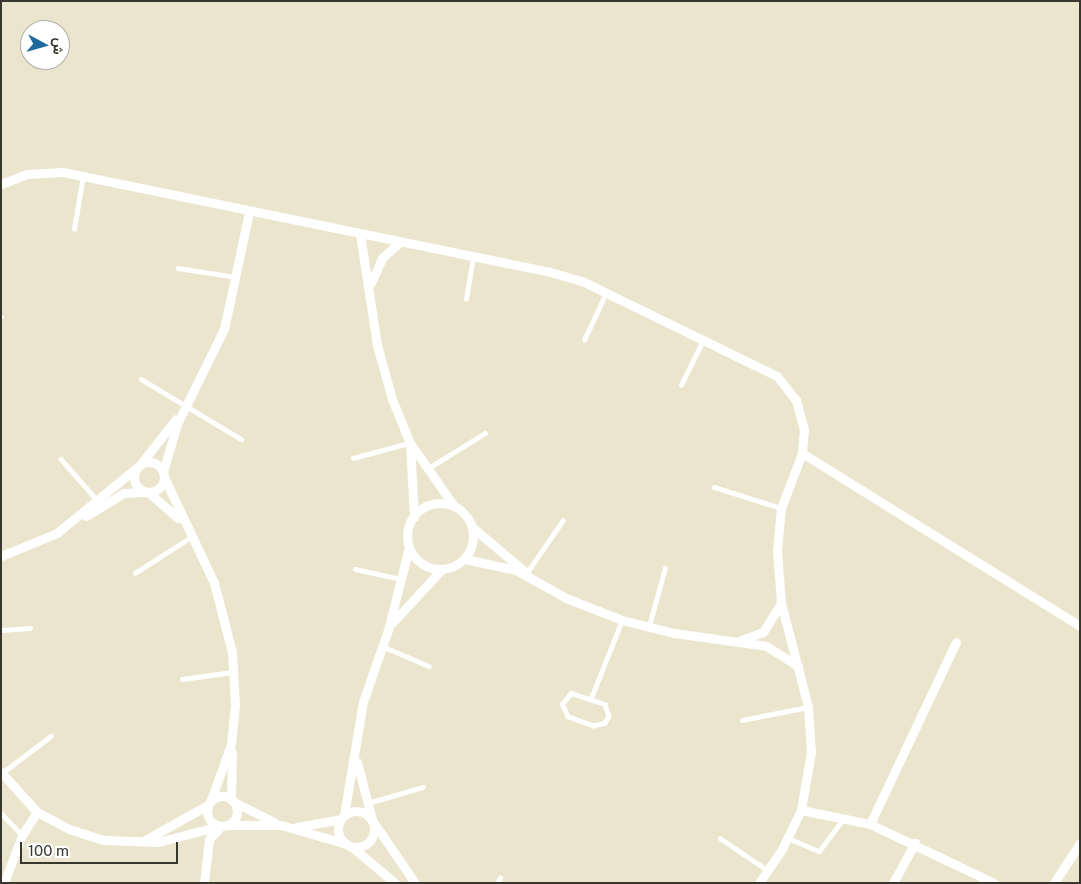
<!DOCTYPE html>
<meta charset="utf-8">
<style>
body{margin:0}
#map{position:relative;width:1081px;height:884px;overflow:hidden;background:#eae5cc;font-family:"Public Sans",Vazirmatn,sans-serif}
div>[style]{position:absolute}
.service>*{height:4.5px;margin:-2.25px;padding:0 2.25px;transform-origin:2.25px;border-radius:2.25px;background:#fff}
.minor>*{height:9px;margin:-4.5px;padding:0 4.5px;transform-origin:4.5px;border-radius:4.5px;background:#fff}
.minor>.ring{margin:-4.5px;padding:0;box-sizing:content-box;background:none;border:9px solid #fff;border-radius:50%}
span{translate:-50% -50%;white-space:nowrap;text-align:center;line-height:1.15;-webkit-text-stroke:5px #fff;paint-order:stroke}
.frame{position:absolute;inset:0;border:2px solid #38362d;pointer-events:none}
.north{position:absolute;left:20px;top:20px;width:50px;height:50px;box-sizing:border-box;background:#fff;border:1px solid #afafab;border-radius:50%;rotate:96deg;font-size:14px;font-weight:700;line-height:20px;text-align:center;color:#38362d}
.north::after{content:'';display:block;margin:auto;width:18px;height:22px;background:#1f6a9d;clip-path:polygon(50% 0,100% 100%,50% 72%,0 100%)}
.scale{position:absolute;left:20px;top:842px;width:158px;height:22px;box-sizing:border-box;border:2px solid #38362d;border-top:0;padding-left:6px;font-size:15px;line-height:18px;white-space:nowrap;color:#38362d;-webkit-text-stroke:4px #fff;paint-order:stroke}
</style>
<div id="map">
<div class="service">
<div style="left:74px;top:229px;width:55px;rotate:-80.5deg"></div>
<div style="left:178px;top:268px;width:59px;rotate:8.8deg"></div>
<div style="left:466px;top:299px;width:43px;rotate:-80.5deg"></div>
<div style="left:1px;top:317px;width:1px"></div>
<div style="left:584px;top:340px;width:52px;rotate:-64.9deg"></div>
<div style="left:141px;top:379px;width:117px;rotate:31deg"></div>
<div style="left:681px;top:385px;width:50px;rotate:-63.9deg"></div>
<div style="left:353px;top:458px;width:58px;rotate:-15deg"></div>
<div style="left:61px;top:459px;width:55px;rotate:48.7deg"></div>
<div style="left:427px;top:469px;width:68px;rotate:-31.8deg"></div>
<div style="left:714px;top:487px;width:70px;rotate:17.4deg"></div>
<div style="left:355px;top:569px;width:47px;rotate:12.3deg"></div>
<div style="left:135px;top:573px;width:67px;rotate:-32.7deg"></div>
<div style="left:526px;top:574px;width:65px;rotate:-55.6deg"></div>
<div style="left:649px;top:626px;width:60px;rotate:-74.6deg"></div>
<div style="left:1px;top:630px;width:29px;rotate:-4deg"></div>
<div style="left:382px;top:646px;width:51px;rotate:23.1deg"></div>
<div style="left:182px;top:679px;width:51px;rotate:-7.8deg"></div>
<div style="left:571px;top:693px;width:36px;rotate:18deg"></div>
<div style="left:605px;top:704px;width:13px;rotate:72deg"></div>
<div style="left:609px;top:716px;width:8px;rotate:120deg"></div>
<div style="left:605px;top:723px;width:11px;rotate:165deg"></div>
<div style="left:594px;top:726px;width:28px;rotate:-161deg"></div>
<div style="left:568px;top:717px;width:14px;rotate:-115deg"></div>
<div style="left:562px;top:704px;width:14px;rotate:-51deg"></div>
<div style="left:591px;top:698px;width:84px;rotate:-68.3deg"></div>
<div style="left:742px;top:720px;width:67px;rotate:-11.1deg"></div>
<div style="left:2px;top:773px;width:61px;rotate:-37.1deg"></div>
<div style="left:368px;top:803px;width:57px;rotate:-16.2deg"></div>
<div style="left:1px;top:813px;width:30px;rotate:46deg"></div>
<div style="left:720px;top:838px;width:57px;rotate:34.2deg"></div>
<div style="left:788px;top:838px;width:34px;rotate:23deg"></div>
<div style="left:819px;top:851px;width:41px;rotate:-52.9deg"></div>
<div style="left:497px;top:883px;width:6px;rotate:-59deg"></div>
</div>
<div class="minor">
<div style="left:1px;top:184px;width:28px;rotate:-21deg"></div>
<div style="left:27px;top:174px;width:36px;rotate:-3deg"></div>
<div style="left:63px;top:172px;width:497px;rotate:11.6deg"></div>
<div style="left:550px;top:272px;width:35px;rotate:16deg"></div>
<div style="left:584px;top:282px;width:215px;rotate:26deg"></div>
<div style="left:777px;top:376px;width:31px;rotate:52deg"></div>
<div style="left:796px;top:400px;width:30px;rotate:75deg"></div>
<div style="left:804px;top:429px;width:24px;rotate:95deg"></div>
<div style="left:802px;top:453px;width:59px;rotate:110.9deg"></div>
<div style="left:781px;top:508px;width:42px;rotate:95.4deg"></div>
<div style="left:777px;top:550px;width:53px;rotate:85.7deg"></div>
<div style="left:781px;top:603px;width:107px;rotate:75.4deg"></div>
<div style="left:808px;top:707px;width:45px;rotate:86.2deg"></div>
<div style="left:811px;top:752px;width:59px;rotate:99.8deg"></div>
<div style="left:801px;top:810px;width:43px;rotate:116deg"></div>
<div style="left:782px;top:849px;width:41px;rotate:124.1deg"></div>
<div style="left:360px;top:234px;width:112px;rotate:81.3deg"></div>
<div style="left:377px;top:345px;width:56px;rotate:74.5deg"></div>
<div style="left:392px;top:399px;width:48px;rotate:67.8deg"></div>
<div style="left:410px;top:443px;width:77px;rotate:55.1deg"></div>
<div style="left:371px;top:283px;width:27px;rotate:-66deg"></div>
<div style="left:382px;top:258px;width:24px;rotate:-42deg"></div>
<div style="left:410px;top:443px;width:74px;rotate:86.9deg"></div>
<div style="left:802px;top:453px;width:327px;rotate:31.9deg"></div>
<div class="ring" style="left:134px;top:462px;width:21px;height:21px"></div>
<div style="left:140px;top:465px;width:58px;rotate:-52deg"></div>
<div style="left:163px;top:472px;width:50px;rotate:-73.7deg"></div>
<div style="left:177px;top:424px;width:106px;rotate:-63.7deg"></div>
<div style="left:224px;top:329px;width:120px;rotate:-77.9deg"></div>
<div style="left:164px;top:477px;width:117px;rotate:64.7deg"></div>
<div style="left:214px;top:583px;width:71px;rotate:75.4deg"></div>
<div style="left:232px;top:652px;width:53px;rotate:86.8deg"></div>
<div style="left:235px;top:705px;width:39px;rotate:96deg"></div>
<div style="left:231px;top:744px;width:59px;rotate:109.7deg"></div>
<div style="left:148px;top:492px;width:40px;rotate:41deg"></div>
<div class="ring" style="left:407px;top:503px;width:57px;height:57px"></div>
<div style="left:86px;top:516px;width:44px;rotate:-31.2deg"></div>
<div style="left:124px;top:493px;width:20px;rotate:-3deg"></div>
<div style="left:472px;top:527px;width:67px;rotate:40.1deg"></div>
<div style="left:1px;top:556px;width:61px;rotate:-22.3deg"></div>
<div style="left:57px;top:533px;width:102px;rotate:-39.4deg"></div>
<div style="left:465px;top:559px;width:52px;rotate:12.2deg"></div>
<div style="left:516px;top:570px;width:57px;rotate:29.2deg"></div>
<div style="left:566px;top:598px;width:60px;rotate:21.4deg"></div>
<div style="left:622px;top:620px;width:54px;rotate:14deg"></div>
<div style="left:674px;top:633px;width:93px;rotate:8deg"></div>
<div style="left:766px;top:646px;width:38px;rotate:32deg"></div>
<div style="left:392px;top:623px;width:72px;rotate:-47.2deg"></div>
<div style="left:741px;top:640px;width:23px;rotate:-20deg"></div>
<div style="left:763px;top:632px;width:34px;rotate:-58deg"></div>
<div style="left:357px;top:762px;width:59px;rotate:75.3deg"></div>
<div style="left:1px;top:772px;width:54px;rotate:48deg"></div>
<div style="left:37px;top:812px;width:36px;rotate:28deg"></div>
<div style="left:69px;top:829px;width:36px;rotate:18deg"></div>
<div style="left:103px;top:840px;width:55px;rotate:2.1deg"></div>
<div style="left:158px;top:842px;width:64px;rotate:-14.5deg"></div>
<div class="ring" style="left:207px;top:796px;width:21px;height:21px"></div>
<div style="left:231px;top:799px;width:47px;rotate:-88.8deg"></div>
<div style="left:234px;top:802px;width:45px;rotate:26.6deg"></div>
<div style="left:801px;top:810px;width:70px;rotate:11.5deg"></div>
<div style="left:870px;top:824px;width:137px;rotate:25.4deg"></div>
<div class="ring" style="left:338px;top:811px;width:27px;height:27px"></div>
<div style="left:344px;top:815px;width:115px;rotate:-80.5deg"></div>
<div style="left:363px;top:702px;width:76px;rotate:-70.9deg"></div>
<div style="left:388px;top:630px;width:86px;rotate:-75.8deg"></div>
<div style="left:374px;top:823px;width:73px;rotate:55.7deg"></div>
<div style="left:870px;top:824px;width:201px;rotate:-64.7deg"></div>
<div style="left:228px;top:825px;width:53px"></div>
<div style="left:281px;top:825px;width:69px;rotate:16.1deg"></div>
<div style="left:297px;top:827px;width:45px;rotate:-10.3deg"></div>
<div style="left:145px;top:840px;width:72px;rotate:-29.1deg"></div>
<div style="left:352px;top:847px;width:56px;rotate:39.9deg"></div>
<div style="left:4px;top:883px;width:51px;rotate:-69.4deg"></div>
<div style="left:22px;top:835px;width:27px;rotate:-57deg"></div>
<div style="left:204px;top:883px;width:44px;rotate:-83.5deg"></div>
<div style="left:209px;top:839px;width:13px;rotate:-45deg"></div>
<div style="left:893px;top:883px;width:46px;rotate:-61.2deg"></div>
<div style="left:1054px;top:883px;width:48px;rotate:-57deg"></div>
</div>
<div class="frame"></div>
<div class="north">ش</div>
<div class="scale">100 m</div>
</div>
